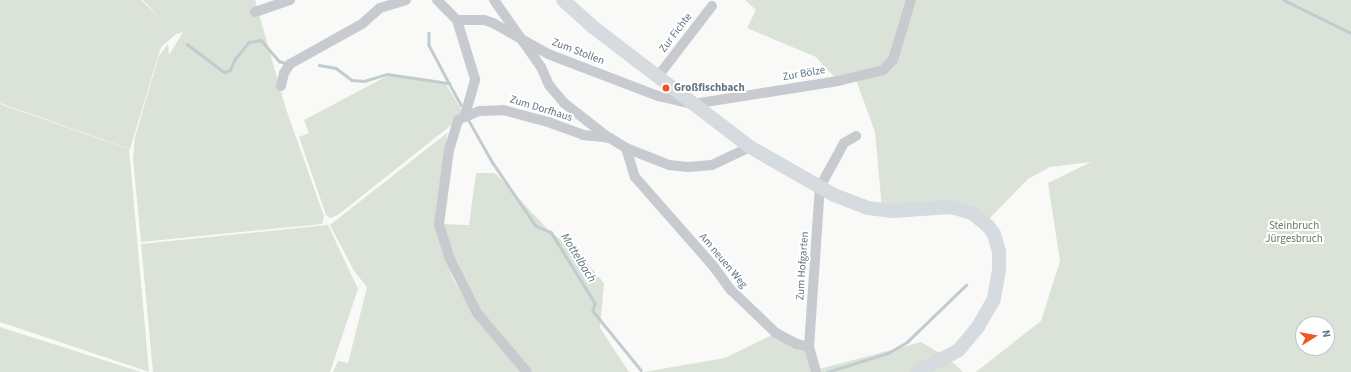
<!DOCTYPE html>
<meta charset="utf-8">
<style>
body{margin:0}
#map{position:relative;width:1351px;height:372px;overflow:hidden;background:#f9f9f7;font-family:"Source Sans 3",sans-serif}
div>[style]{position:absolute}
.green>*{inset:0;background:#dbe2d7}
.stream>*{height:2.5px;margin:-1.25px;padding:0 1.25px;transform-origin:1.25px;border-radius:1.25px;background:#c1ccd1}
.street>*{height:10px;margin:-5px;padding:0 5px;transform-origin:5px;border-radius:5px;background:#c7cbcf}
.secondary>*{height:14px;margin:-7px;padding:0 7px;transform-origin:7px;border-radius:7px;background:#d6dbdf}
.dots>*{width:11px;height:11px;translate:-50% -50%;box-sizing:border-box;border:2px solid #fff;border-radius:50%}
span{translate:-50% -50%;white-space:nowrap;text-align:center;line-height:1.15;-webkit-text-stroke:4px #fff;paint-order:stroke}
.street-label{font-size:11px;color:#627484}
.poi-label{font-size:11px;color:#627484;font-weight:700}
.left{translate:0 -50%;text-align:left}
.park-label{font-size:11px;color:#667a61}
.water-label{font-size:12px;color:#5d747e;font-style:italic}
.north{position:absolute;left:1295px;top:316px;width:40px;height:40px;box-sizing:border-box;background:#fff;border:1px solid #c0c7ce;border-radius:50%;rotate:79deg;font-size:11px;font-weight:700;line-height:16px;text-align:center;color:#627484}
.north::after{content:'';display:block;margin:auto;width:14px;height:18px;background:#f0541f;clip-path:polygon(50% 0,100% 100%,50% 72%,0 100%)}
</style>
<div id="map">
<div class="green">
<div style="clip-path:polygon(0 0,141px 0,160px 18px,143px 0,255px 0,286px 109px,324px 216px,322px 224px,141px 242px,133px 158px,135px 137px,159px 56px,168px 44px,169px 55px,183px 32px,176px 34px,161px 47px,130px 149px,0 103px)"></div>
<div style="clip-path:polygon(evenodd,745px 0,1351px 0,1351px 372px,976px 372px,1041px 321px,1060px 261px,1048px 183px,1091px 162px,1050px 167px,1028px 179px,984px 224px,972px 213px,882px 209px,875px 132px,855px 77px,838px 81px,816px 57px,747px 28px,756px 10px,745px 0,1303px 324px,1327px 324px,1327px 348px,1303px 348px,1303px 324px)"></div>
<div style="clip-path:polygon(391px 74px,445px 83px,461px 109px,460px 115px,450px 126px,338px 215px,330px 218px,326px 215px,299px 137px,309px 133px,304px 120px)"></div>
<div style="clip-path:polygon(0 104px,129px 149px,149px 372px,0 322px)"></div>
<div style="clip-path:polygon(447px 133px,441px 248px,453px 279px,480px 325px,488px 329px,526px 372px,333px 372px,338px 361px,348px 363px,367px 287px,354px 271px,330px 225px)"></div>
<div style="clip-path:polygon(476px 173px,495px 173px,551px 233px,574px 248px,604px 283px,600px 328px,629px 372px,527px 372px,477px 313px,439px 224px,469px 225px)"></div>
<div style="clip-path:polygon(328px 225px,358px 289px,330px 372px,153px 372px,141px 244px)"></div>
<div style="clip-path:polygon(0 327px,141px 372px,0 372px)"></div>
<div style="clip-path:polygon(776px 333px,809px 347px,816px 370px,921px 342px,948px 358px,963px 372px,644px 372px,725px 358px)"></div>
</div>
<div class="stream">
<div style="left:1284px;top:0;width:75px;rotate:26.2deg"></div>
<div style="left:429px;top:33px;width:12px;rotate:90deg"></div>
<div style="left:429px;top:45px;width:43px;rotate:62.2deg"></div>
<div style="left:187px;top:44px;width:46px;rotate:37.1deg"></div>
<div style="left:224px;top:72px;width:6px;rotate:-18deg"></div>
<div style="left:230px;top:70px;width:12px;rotate:-66deg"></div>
<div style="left:235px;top:59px;width:22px;rotate:-51deg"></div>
<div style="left:249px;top:42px;width:12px;rotate:-9deg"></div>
<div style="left:261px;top:40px;width:28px;rotate:49deg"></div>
<div style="left:279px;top:61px;width:6px;rotate:18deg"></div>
<div style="left:319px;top:65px;width:17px;rotate:10deg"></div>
<div style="left:336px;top:68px;width:20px;rotate:37deg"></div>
<div style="left:352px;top:80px;width:12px;rotate:5deg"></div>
<div style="left:364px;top:81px;width:24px;rotate:-17deg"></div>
<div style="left:387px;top:74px;width:63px;rotate:8.3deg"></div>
<div style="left:449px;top:83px;width:25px;rotate:61deg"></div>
<div style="left:468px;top:119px;width:51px;rotate:60.4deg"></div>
<div style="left:493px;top:163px;width:76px;rotate:55.7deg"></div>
<div style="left:536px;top:226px;width:16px;rotate:22deg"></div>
<div style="left:551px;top:232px;width:84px;rotate:58.2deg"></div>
<div style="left:595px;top:303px;width:8px;rotate:104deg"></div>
<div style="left:593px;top:311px;width:76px;rotate:50.9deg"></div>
<div style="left:827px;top:372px;width:64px;rotate:-17.3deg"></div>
<div style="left:888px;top:353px;width:22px;rotate:-30deg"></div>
<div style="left:907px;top:342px;width:82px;rotate:-44deg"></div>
</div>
<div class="street">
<div style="left:437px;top:0;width:28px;rotate:45deg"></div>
<div style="left:494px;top:0;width:82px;rotate:55deg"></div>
<div style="left:541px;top:67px;width:20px;rotate:66deg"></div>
<div style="left:549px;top:85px;width:23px;rotate:50deg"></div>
<div style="left:564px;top:103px;width:57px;rotate:37.9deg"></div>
<div style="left:255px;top:12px;width:37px;rotate:-19deg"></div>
<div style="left:659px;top:75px;width:87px;rotate:-52.5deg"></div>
<div style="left:281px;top:86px;width:13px;rotate:-77deg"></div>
<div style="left:284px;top:73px;width:11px;rotate:-56deg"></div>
<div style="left:290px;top:64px;width:82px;rotate:-29.1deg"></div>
<div style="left:362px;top:24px;width:24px;rotate:-42deg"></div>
<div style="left:380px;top:8px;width:27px;rotate:-17deg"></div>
<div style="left:465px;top:115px;width:37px;rotate:-74deg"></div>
<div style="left:475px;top:79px;width:62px;rotate:-107deg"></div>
<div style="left:457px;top:20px;width:27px"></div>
<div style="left:484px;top:20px;width:9px;rotate:18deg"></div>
<div style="left:493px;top:23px;width:63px;rotate:29.4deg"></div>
<div style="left:548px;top:54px;width:118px;rotate:20.9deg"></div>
<div style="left:658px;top:96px;width:36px;rotate:13deg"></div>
<div style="left:693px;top:104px;width:147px;rotate:-9deg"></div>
<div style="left:838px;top:81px;width:46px;rotate:-13.7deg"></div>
<div style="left:883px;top:70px;width:14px;rotate:-45deg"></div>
<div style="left:893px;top:60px;width:63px;rotate:-73.3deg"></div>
<div style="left:626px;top:148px;width:30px;rotate:73deg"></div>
<div style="left:635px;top:177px;width:120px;rotate:48.7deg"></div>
<div style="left:714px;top:267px;width:29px;rotate:54deg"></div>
<div style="left:731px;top:290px;width:62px;rotate:43.7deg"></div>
<div style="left:776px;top:333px;width:24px;rotate:28deg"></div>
<div style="left:797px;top:344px;width:12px;rotate:14deg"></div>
<div style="left:809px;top:347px;width:26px;rotate:74deg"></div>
<div style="left:809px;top:347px;width:160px;rotate:-86.1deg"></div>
<div style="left:820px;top:187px;width:50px;rotate:-61.4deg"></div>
<div style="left:844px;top:143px;width:14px;rotate:-30deg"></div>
<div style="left:527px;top:372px;width:77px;rotate:-130.3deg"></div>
<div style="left:477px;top:313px;width:63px;rotate:-116.6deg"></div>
<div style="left:449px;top:257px;width:34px;rotate:-107deg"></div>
<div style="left:439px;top:224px;width:75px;rotate:-82.3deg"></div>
<div style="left:449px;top:150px;width:31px;rotate:-73deg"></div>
<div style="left:458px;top:120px;width:23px;rotate:-23deg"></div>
<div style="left:479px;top:111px;width:24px;rotate:-2deg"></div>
<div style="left:503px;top:110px;width:47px;rotate:14.9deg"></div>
<div style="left:548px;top:122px;width:37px;rotate:20deg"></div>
<div style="left:583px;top:135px;width:27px;rotate:6deg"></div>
<div style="left:610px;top:138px;width:19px;rotate:32deg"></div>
<div style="left:626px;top:148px;width:46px;rotate:21.6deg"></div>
<div style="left:669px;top:165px;width:19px;rotate:6deg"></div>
<div style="left:688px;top:167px;width:24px;rotate:-5deg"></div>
<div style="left:712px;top:165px;width:42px;rotate:-25.3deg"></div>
</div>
<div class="secondary">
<div style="left:563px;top:0;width:40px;rotate:42deg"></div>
<div style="left:593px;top:27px;width:198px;rotate:37.4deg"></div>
<div style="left:750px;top:147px;width:97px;rotate:29.7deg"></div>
<div style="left:834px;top:195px;width:36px;rotate:21deg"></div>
<div style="left:868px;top:208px;width:25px;rotate:7deg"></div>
<div style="left:893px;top:211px;width:58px;rotate:-3.9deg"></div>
<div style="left:951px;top:207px;width:22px;rotate:16deg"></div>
<div style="left:972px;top:213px;width:21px;rotate:39deg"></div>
<div style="left:988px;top:226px;width:10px;rotate:53deg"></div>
<div style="left:994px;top:234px;width:18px;rotate:74deg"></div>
<div style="left:999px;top:251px;width:19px;rotate:90deg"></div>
<div style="left:999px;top:270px;width:29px;rotate:100deg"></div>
<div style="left:994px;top:299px;width:32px;rotate:120deg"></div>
<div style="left:978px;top:327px;width:30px;rotate:130deg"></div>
<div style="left:959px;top:350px;width:47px;rotate:152.4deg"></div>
</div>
<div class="dots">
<div style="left:666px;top:88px;background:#f0541f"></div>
</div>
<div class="street-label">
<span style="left:676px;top:33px;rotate:-53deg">Zur Fichte</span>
<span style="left:578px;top:52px;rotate:21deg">Zum Stollen</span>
<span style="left:804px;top:74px;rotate:-10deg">Zur Bölze</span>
<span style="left:541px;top:109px;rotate:17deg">Zum Dorfhaus</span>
<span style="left:723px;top:261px;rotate:50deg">Am neuen Weg</span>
<span style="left:803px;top:266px;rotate:-86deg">Zum Hofgarten</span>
</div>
<div class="poi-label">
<span class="left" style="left:674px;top:88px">Großfischbach</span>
</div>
<div class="park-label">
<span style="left:1294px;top:233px">Steinbruch<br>Jürgesbruch</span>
</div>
<div class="water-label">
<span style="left:578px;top:258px;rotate:58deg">Mottelbach</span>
</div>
<div class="north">N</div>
</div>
